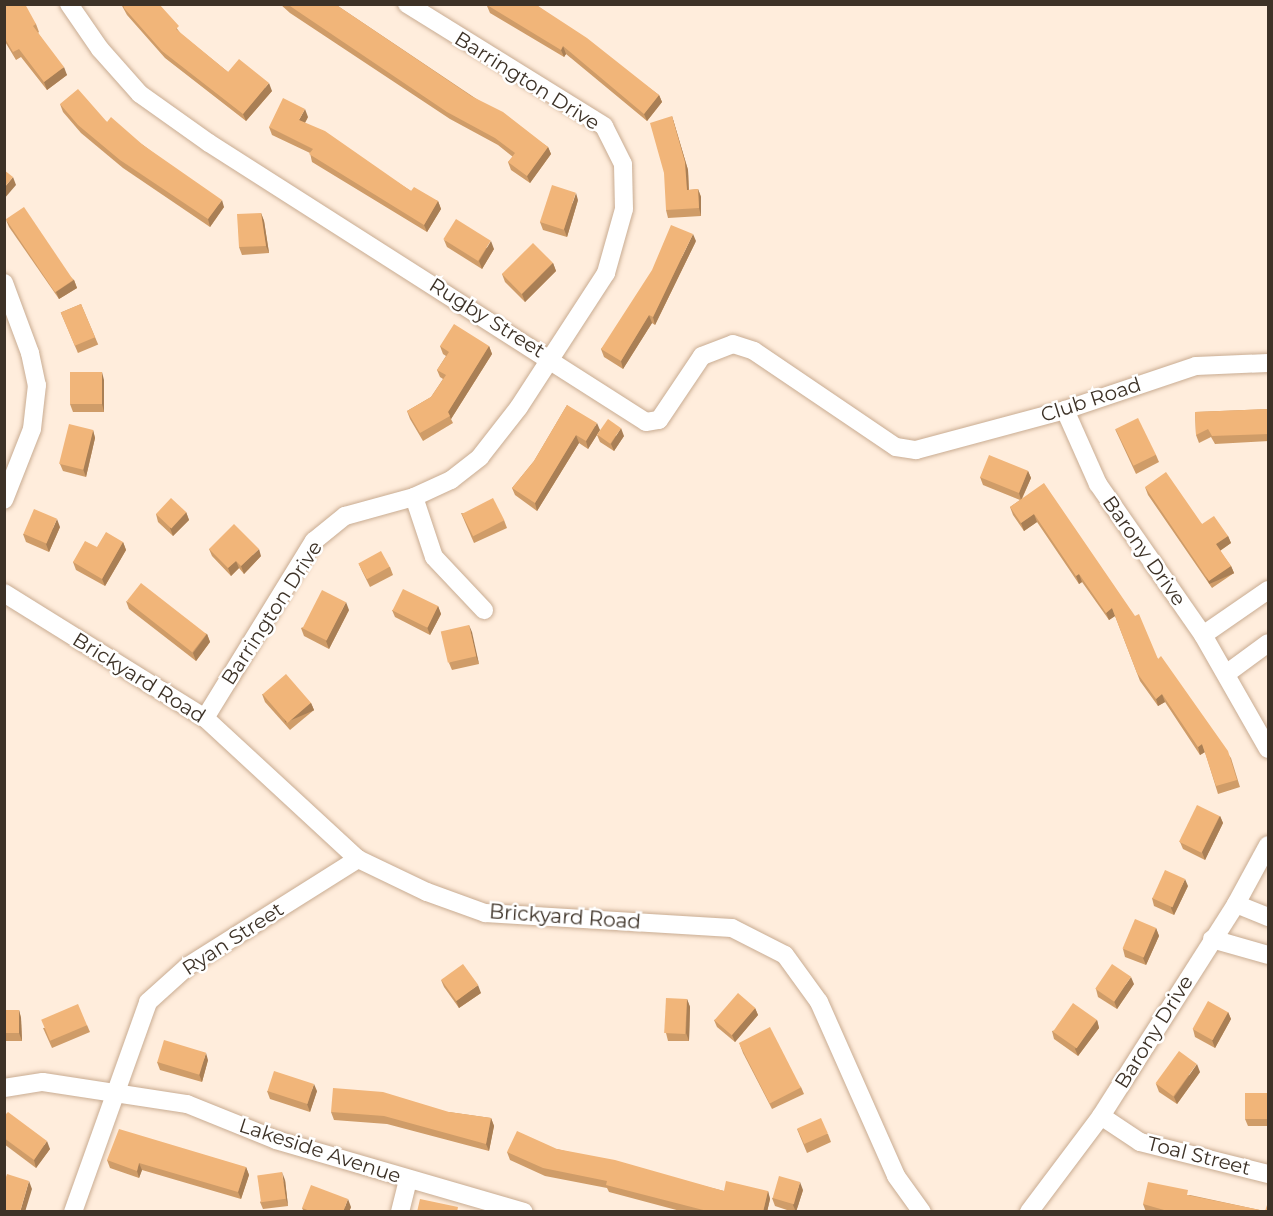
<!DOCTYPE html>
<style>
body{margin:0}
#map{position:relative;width:1273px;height:1216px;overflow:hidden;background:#ffeddc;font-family:Montserrat,sans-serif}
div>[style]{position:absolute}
.roads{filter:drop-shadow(0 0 2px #c9ac92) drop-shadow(0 0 2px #c9ac92)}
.minor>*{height:18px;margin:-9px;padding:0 9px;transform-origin:9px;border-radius:9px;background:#fff}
.wall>*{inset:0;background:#cf9c68;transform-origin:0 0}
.shaded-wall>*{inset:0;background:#a97f55;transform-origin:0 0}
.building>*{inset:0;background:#f1b579;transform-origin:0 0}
span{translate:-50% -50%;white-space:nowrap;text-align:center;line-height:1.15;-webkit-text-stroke:5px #fff;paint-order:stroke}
.street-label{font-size:20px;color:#3d3227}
.frame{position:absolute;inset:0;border:6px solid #3d3227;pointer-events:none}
</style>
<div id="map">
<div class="roads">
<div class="minor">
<div style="left:69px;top:4px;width:55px;rotate:55.4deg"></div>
<div style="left:100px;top:49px;width:60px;rotate:48.4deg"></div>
<div style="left:140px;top:94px;width:85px;rotate:35.4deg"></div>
<div style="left:209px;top:143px;width:518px;rotate:32.56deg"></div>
<div style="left:646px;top:422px;width:13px;rotate:-9deg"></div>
<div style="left:659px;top:420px;width:77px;rotate:-56.1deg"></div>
<div style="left:702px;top:356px;width:33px;rotate:-21deg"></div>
<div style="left:733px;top:344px;width:22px;rotate:18deg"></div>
<div style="left:754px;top:351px;width:171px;rotate:34.1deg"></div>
<div style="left:896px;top:447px;width:20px;rotate:9deg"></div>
<div style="left:916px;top:450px;width:154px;rotate:-15deg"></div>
<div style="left:1065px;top:410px;width:138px;rotate:-18.6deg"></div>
<div style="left:1196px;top:366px;width:72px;rotate:-2.4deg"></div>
<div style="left:4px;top:283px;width:75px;rotate:69.6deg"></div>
<div style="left:30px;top:353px;width:33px;rotate:78deg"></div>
<div style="left:37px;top:385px;width:44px;rotate:96.5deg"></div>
<div style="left:32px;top:429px;width:76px;rotate:111.5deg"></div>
<div style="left:1065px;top:410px;width:81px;rotate:66deg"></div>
<div style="left:1098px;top:484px;width:184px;rotate:55.2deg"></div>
<div style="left:1203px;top:635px;width:131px;rotate:60.3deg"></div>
<div style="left:414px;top:497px;width:63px;rotate:71.6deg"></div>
<div style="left:434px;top:557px;width:73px;rotate:46.7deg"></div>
<div style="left:4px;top:593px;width:237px;rotate:31.9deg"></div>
<div style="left:205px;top:718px;width:208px;rotate:42.7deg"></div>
<div style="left:358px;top:859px;width:76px;rotate:25.6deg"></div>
<div style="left:427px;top:892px;width:62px;rotate:19.9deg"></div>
<div style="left:485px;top:913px;width:247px;rotate:3.5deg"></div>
<div style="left:732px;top:928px;width:59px;rotate:27deg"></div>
<div style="left:785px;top:955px;width:58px;rotate:54.1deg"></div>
<div style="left:819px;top:1002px;width:190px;rotate:66.1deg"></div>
<div style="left:896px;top:1176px;width:44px;rotate:54.2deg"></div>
<div style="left:1203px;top:635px;width:79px;rotate:-34.7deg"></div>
<div style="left:1226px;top:674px;width:52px;rotate:-36.4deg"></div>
<div style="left:205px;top:718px;width:208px;rotate:-58.4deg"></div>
<div style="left:314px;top:541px;width:40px;rotate:-39deg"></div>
<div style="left:345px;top:516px;width:72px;rotate:-15.4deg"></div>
<div style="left:414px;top:497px;width:41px;rotate:-24.7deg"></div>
<div style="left:451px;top:480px;width:37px;rotate:-38deg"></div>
<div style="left:480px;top:457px;width:63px;rotate:-52deg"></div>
<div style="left:519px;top:407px;width:160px;rotate:-57deg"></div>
<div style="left:606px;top:273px;width:66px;rotate:-74.3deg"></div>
<div style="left:624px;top:209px;width:45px;rotate:-91.3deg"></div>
<div style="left:623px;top:164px;width:42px;rotate:-116.6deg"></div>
<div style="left:604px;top:126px;width:232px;rotate:-148.2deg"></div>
<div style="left:1236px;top:904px;width:35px;rotate:22deg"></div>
<div style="left:1212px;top:939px;width:58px;rotate:15.9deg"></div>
<div style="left:4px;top:1088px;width:39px;rotate:-9deg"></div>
<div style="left:43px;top:1082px;width:146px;rotate:8.7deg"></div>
<div style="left:187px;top:1104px;width:96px;rotate:22deg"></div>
<div style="left:276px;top:1140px;width:258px;rotate:16.2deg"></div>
<div style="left:1101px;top:1116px;width:47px;rotate:33.7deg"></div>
<div style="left:1140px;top:1142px;width:132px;rotate:14deg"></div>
<div style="left:73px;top:1212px;width:223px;rotate:-70.3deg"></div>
<div style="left:148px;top:1002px;width:54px;rotate:-42deg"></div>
<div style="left:188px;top:966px;width:201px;rotate:-32.2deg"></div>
<div style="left:400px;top:1212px;width:32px;rotate:-76deg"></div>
<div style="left:1029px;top:1212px;width:120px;rotate:-53.1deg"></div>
<div style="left:1101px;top:1116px;width:251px;rotate:-57.5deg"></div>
<div style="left:1236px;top:904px;width:67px;rotate:-61.5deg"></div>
</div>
</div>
<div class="wall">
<div style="clip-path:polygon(4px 4px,36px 24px,39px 32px,38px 33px,67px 75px,47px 90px,21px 57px,16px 60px,4px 40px)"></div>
<div style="clip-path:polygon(121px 4px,159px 4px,181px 34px,228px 72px,272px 91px,246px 121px,165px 58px,127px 15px)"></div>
<div style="clip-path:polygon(280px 4px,335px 4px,548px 147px,551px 154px,530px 183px,511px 170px,508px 162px,513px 157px,498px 145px,450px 119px,290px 13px)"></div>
<div style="clip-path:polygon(484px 4px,535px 4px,659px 95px,662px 102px,647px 121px,566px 54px,564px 57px,490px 13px,487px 6px)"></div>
<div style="clip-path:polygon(60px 104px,107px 122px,143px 145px,224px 207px,210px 227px,123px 168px,81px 133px,63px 112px)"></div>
<div style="clip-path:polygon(672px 116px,688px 170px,689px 190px,698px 189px,701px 197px,701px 216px,668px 218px,666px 210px)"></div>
<div style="clip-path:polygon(308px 117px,305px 123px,411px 191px,438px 201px,441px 209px,427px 232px,312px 162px,310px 153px,272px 135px,269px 127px)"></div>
<div style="clip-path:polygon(578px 200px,567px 237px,543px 230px,540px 222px)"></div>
<div style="clip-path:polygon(261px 213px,264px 221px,269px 253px,242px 255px,239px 247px)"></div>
<div style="clip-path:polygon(6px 220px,74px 280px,77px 288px,59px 299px,9px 227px)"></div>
<div style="clip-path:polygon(444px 240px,494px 249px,482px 269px,447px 247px)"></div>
<div style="clip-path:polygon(696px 241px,655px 325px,652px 323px,623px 369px,604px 357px,601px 349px)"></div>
<div style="clip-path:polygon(553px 263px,556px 271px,525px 302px,505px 282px,502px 274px)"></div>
<div style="left:81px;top:304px;width:44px;height:22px;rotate:67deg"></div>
<div style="clip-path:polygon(440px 346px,489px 346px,492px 354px,451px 419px,453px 423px,423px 441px,410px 419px,407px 411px,431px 397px,443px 379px,440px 377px,437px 370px,446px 356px,443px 354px)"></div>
<div style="clip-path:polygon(104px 380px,104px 412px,73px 412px,70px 404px)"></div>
<div style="clip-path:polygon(567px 405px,600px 430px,588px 449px,579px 443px,537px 511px,515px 495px,512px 488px,534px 461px)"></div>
<div style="clip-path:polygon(1269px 409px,1269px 441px,1215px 444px,1211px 437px,1199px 443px,1196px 435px,1195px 412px)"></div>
<div style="clip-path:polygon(1115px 429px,1156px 455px,1159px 462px,1136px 474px)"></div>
<div style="clip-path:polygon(93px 430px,95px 438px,86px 477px,63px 471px,60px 464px)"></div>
<div style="clip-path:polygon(597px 435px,624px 436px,614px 451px,600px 442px)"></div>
<div style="clip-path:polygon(1028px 471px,1031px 478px,1022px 499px,1158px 659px,1231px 758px,1240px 787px,1218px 794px,1205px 752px,1200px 755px,1165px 702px,1158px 706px,1140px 681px,1115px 616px,1109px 620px,1082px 582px,1079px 584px,1037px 522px,1024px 531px,1013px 515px,1010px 507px,1020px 500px,983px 485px,980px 477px)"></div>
<div style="clip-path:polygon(1145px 487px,1202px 524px,1228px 536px,1231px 543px,1220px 551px,1231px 566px,1234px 573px,1212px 588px,1148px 495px)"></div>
<div style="clip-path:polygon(186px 512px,189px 520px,173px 536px,158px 522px,156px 514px)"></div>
<div style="clip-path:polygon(461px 513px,504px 520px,507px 528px,474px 543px)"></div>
<div style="clip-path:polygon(60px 527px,49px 552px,26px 542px,23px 534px)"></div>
<div style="clip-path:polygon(123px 542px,126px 550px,105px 586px,76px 570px,73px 562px,97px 547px)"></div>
<div style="clip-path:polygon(209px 549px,261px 556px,244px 574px,239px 568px,231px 576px,212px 556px)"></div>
<div style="clip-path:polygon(359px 564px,390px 567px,393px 575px,370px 587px,362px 571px)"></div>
<div style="clip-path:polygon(126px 601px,207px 634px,210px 642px,196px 661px,129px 609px)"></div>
<div style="clip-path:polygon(438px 606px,441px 614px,430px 635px,395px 617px,392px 610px)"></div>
<div style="clip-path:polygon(349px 610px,329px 649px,304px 636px,301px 628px)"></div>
<div style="clip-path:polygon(469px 625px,479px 664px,452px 670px,449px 663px)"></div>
<div style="clip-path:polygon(262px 694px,311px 703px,314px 710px,290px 730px,265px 702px)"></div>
<div style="clip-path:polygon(1220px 816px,1223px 823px,1205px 860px,1183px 849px,1180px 842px)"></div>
<div style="clip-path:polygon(1188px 886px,1174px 915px,1154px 906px,1152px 898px)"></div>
<div style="clip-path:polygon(1156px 928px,1159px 936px,1146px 965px,1125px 957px,1123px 949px)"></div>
<div style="clip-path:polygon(441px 980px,481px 993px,459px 1008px,444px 987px)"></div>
<div style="clip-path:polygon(1134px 984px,1117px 1009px,1098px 997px,1096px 989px)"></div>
<div style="clip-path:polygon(687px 999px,690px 1007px,689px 1041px,668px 1041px,666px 1033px)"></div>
<div style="clip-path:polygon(755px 1008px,758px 1015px,735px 1042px,717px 1027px,714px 1020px)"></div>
<div style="clip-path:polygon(19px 1010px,21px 1018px,22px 1041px,4px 1041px,4px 1011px)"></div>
<div style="clip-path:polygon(1228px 1012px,1231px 1019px,1215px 1048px,1195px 1037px,1193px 1029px)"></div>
<div style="clip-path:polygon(1097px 1020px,1099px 1028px,1078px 1056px,1054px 1039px,1052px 1031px)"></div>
<div style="clip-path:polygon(87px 1025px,90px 1032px,52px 1048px,43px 1028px)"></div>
<div style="clip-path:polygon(740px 1045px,801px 1087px,804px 1094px,772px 1109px,743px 1053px)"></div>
<div style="clip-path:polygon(208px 1060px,202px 1082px,160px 1070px,157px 1062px)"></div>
<div style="clip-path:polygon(1200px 1072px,1177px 1104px,1159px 1092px,1156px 1084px)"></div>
<div style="clip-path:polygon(267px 1091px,317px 1091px,310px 1112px,270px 1099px)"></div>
<div style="clip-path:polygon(1269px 1093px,1269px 1126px,1248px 1126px,1245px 1119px)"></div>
<div style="clip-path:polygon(331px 1112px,449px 1112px,491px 1118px,494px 1126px,489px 1151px,387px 1124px,334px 1120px)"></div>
<div style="clip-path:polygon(4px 1116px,50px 1149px,36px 1168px,4px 1144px)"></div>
<div style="clip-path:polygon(797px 1129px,828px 1134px,831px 1142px,807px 1153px)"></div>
<div style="clip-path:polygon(557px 1149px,724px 1191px,768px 1191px,770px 1199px,767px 1212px,684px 1212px,609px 1192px,607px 1188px,545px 1176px,510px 1160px,507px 1152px)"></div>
<div style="clip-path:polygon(107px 1160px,246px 1167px,249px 1175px,241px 1199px,142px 1170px,139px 1178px,110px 1168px)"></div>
<div style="clip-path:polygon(285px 1180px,288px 1206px,263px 1209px,260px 1202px)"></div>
<div style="clip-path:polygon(803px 1190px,796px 1212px,793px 1212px,775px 1206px,772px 1198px)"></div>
<div style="clip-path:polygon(1190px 1195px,1269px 1212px,1146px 1212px,1143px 1204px)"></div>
<div style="clip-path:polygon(351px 1207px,349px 1212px,304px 1212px,302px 1208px)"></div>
</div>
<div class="shaded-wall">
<div style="clip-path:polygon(563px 46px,566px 54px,564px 57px,561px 50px)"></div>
<div style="clip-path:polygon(64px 67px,67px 75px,47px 90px,44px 82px)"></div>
<div style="clip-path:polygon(269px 83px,272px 91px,246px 121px,243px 114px)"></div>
<div style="clip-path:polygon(659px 95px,662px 102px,647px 121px,644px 114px)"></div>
<div style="clip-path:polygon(305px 109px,308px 117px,302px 128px,299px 120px)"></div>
<div style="clip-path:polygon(672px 116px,688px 170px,689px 197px,687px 190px)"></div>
<div style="clip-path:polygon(548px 147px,551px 154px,530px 183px,527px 176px)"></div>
<div style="clip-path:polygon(13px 177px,16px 185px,4px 199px,4px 188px)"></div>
<div style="clip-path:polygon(698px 189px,701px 197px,701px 216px,699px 208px)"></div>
<div style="clip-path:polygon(576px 193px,578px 200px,567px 237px,564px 229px)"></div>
<div style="clip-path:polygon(222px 200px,224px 207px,210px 227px,208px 219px)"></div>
<div style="clip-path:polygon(438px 201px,441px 209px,427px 232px,424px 225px)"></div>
<div style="clip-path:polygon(261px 213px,264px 221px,269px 253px,266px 246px)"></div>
<div style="clip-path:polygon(693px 234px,696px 241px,655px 325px,653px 317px)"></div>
<div style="clip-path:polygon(491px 241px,494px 249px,482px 269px,479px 261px)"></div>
<div style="clip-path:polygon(553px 263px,556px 271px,525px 302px,522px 294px)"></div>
<div style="clip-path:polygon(74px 280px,77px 288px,59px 299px,56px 292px)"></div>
<div style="clip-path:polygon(649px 315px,652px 323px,623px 369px,621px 361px)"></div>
<div style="clip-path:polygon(489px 346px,492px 354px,451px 419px,448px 412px)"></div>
<div style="clip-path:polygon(102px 372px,104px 380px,104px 412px,102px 404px)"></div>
<div style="clip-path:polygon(597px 423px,600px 430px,588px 449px,586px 441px)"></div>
<div style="clip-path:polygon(621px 428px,624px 436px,614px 451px,611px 444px)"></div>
<div style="clip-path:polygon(93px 430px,95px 438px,86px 477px,83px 469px)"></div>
<div style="clip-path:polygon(576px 435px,579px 443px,537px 511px,535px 503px)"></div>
<div style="clip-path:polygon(1028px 471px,1031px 478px,1021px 500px,1019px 493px)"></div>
<div style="clip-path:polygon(186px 512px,189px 520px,173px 536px,170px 528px)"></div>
<div style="clip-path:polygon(1034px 514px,1037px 522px,1024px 531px,1021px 523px)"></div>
<div style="clip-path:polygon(57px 519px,60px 527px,49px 552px,46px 544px)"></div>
<div style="clip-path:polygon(1228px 536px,1231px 543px,1218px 552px,1216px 544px)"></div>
<div style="clip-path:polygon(123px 542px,126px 550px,105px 586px,102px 579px)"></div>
<div style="clip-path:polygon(259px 549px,261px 556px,244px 574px,241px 566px)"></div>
<div style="clip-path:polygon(236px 561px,239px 568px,231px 576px,228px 568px)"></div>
<div style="left:1231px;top:566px;width:8px;height:27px;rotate:67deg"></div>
<div style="clip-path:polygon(1079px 574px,1082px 582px,1079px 584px,1076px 576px)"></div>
<div style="clip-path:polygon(346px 602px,349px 610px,329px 649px,326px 641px)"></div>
<div style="clip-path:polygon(438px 606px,441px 614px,430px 635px,427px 627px)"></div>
<div style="clip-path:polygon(1112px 608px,1115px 616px,1109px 620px,1106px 613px)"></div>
<div style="clip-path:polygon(469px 625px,472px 632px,479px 664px,476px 656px)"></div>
<div style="clip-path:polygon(207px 634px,210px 642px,196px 661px,193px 653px)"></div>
<div style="clip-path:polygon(1162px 694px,1165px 702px,1158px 706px,1156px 699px)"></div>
<div style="left:311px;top:703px;width:8px;height:31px;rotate:67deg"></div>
<div style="clip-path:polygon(1202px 744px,1205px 752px,1200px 755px,1198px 747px)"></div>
<div style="clip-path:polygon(1220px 816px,1223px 823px,1205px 860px,1202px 852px)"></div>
<div style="clip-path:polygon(1185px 879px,1188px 886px,1174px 915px,1171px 908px)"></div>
<div style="clip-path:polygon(1156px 928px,1159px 936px,1146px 965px,1143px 958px)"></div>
<div style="clip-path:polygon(1131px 977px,1134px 984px,1117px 1009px,1114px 1001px)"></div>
<div style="clip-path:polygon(478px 985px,481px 993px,459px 1008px,456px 1001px)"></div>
<div style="clip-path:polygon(687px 999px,690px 1007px,689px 1041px,686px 1033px)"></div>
<div style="clip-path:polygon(755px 1008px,758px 1015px,735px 1042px,732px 1035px)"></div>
<div style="clip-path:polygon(19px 1010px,21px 1018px,22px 1041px,19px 1033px)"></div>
<div style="clip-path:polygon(1228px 1012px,1231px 1019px,1215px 1048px,1212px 1040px)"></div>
<div style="clip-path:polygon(1097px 1020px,1099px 1028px,1078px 1056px,1075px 1049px)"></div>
<div style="clip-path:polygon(206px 1053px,208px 1060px,202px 1082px,199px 1074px)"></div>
<div style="clip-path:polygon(1197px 1064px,1200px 1072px,1177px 1104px,1174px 1097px)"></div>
<div style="clip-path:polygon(314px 1084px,317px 1091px,310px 1112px,307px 1104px)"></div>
<div style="clip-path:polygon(491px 1118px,494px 1126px,489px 1151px,486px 1144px)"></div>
<div style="clip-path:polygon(47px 1141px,50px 1149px,36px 1168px,34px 1160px)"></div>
<div style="clip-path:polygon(139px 1163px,142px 1170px,139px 1178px,137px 1171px)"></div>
<div style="clip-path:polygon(246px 1167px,249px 1175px,241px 1199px,238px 1192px)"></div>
<div style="clip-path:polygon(282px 1172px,285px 1180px,288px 1206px,286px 1199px)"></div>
<div style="clip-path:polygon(29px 1181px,32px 1189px,25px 1212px,20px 1212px)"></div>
<div style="clip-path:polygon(800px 1182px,803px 1190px,796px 1212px,793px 1205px)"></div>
<div style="clip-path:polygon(768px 1191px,770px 1199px,767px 1212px,763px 1212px)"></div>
<div style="clip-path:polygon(348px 1199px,351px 1207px,349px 1212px,343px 1212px)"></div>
</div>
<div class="building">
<div style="clip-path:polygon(4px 4px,25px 4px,36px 24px,33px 26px,64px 67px,44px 82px,19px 49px,13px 52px,4px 37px)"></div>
<div style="clip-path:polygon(123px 4px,159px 4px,179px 26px,176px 29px,228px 72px,239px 59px,269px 83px,243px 114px,162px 51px,124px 8px)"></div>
<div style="clip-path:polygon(287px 4px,335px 4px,471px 96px,503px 112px,548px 147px,527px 176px,508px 162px,515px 153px,495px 138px,447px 112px)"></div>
<div style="clip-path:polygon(488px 4px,535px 4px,587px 38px,659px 95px,644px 114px,563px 46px,561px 50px,487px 5px)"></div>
<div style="clip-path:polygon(78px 89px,107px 122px,111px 117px,143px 145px,222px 200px,208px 219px,120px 160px,78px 125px,60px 104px)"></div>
<div style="clip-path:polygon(283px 98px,305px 109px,299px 120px,325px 131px,411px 191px,414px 187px,438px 201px,424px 225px,309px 154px,313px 149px,269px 127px)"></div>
<div style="clip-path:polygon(672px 116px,685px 162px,687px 190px,698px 189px,699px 208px,666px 210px,664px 173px,650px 123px)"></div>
<div style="clip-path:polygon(4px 170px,13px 177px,4px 188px)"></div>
<div style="left:552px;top:185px;width:25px;height:39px;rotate:18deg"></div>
<div style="left:24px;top:207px;width:88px;height:22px;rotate:56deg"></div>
<div style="clip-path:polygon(261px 213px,266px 246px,239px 247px,237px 214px)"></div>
<div style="left:456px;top:219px;width:41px;height:24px;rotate:32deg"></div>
<div style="clip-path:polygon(671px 225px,693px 234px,653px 317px,649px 315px,621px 361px,601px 349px,652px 270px)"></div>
<div style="left:533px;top:243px;width:28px;height:44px;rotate:45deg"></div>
<div style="left:81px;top:304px;width:36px;height:22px;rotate:67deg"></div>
<div style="clip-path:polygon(454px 324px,489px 346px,448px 412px,450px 416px,420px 433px,407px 411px,431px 397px,446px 375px,437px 370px,449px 352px,440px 346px)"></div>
<div style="left:70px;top:372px;width:32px;height:32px"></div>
<div style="clip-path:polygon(567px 405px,597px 423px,586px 441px,576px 435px,535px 503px,512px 488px,534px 461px)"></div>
<div style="clip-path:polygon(1269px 409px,1269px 434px,1212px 436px,1208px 429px,1196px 435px,1195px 412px)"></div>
<div style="left:1138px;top:418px;width:41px;height:25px;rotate:64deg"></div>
<div style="left:608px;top:419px;width:16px;height:19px;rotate:35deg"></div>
<div style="left:69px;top:424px;width:25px;height:41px;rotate:14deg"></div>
<div style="left:989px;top:455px;width:42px;height:24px;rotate:22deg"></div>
<div style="clip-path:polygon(1166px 472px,1202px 524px,1214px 516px,1228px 536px,1216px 544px,1231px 566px,1209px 581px,1145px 487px)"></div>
<div style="clip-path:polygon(1044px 483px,1135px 616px,1139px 614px,1158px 659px,1161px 656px,1228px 751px,1237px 780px,1216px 786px,1202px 744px,1198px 747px,1162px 694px,1156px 699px,1137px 673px,1112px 608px,1106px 613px,1079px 574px,1076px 576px,1034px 514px,1021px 523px,1010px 507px)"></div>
<div style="left:171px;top:498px;width:21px;height:22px;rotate:43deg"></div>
<div style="left:493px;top:498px;width:25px;height:35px;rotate:63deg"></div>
<div style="left:34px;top:509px;width:25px;height:27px;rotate:23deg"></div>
<div style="clip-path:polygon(234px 524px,259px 549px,241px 566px,236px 561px,228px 568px,209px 549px)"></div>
<div style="clip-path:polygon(106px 532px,123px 542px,102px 579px,73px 562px,85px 541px,97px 547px)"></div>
<div style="left:381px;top:551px;width:18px;height:26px;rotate:61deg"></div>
<div style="left:141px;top:583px;width:83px;height:23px;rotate:38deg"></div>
<div style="left:403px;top:589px;width:39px;height:24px;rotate:26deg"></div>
<div style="left:322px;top:590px;width:27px;height:43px;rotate:27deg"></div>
<div style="left:469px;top:625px;width:32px;height:29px;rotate:77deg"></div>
<div style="left:286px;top:674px;width:38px;height:31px;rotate:49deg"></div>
<div style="left:1197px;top:805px;width:25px;height:41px;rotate:26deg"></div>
<div style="left:1165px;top:870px;width:22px;height:31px;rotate:24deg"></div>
<div style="left:1135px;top:919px;width:23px;height:32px;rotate:23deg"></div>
<div style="left:463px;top:964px;width:26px;height:27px;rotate:54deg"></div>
<div style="left:1112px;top:964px;width:23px;height:30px;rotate:34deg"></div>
<div style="left:738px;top:993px;width:23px;height:36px;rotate:41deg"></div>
<div style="left:666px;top:998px;width:21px;height:35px;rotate:3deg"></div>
<div style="left:1208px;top:1001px;width:23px;height:32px;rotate:29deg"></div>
<div style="left:1073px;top:1003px;width:29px;height:35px;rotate:35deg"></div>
<div style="left:78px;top:1004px;width:23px;height:40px;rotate:67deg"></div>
<div style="left:19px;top:1010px;width:23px;height:15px;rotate:90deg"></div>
<div style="left:770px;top:1027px;width:68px;height:35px;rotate:63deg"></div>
<div style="left:164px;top:1040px;width:44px;height:23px;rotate:17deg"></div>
<div style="left:1179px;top:1051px;width:22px;height:40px;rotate:36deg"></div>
<div style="left:274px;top:1071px;width:42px;height:21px;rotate:18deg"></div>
<div style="clip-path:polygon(333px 1088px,383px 1092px,449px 1112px,491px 1118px,486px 1144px,384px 1116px,331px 1112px)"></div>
<div style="left:1245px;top:1093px;width:24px;height:26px"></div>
<div style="clip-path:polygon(8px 1112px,47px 1141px,34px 1160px,4px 1138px,4px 1116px)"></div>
<div style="left:821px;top:1118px;width:17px;height:26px;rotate:66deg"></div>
<div style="clip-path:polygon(119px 1129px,246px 1167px,238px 1192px,139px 1163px,137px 1171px,107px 1160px)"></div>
<div style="clip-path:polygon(517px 1131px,557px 1149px,615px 1160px,724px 1191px,726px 1181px,768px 1191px,763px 1212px,711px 1212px,606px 1185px,607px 1181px,543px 1168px,507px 1152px)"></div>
<div style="left:282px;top:1172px;width:27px;height:25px;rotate:82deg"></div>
<div style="clip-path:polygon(7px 1174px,29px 1181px,20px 1212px,4px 1212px,4px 1183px)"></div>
<div style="left:779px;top:1176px;width:22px;height:23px;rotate:16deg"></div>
<div style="clip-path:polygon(1148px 1182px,1188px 1190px,1187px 1195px,1265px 1211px,1267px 1205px,1269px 1206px,1269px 1212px,1171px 1212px,1143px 1204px)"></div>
<div style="clip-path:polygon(311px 1185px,348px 1199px,343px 1212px,313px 1212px,302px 1208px)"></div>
<div style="clip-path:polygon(420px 1199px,458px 1207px,457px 1212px,417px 1212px)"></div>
</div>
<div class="street-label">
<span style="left:527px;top:81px;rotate:32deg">Barrington Drive</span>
<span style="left:487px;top:318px;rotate:32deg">Rugby Street</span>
<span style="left:1091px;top:400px;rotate:-18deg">Club Road</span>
<span style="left:1144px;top:551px;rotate:55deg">Barony Drive</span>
<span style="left:272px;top:613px;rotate:-57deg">Barrington Drive</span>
<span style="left:139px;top:678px;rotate:32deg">Brickyard Road</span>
<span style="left:565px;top:917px;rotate:4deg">Brickyard Road</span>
<span style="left:233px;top:939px;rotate:-33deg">Ryan Street</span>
<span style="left:1154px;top:1032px;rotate:-58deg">Barony Drive</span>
<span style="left:320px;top:1151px;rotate:18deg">Lakeside Avenue</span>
<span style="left:1199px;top:1156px;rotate:14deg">Toal Street</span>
</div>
<div class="frame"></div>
</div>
